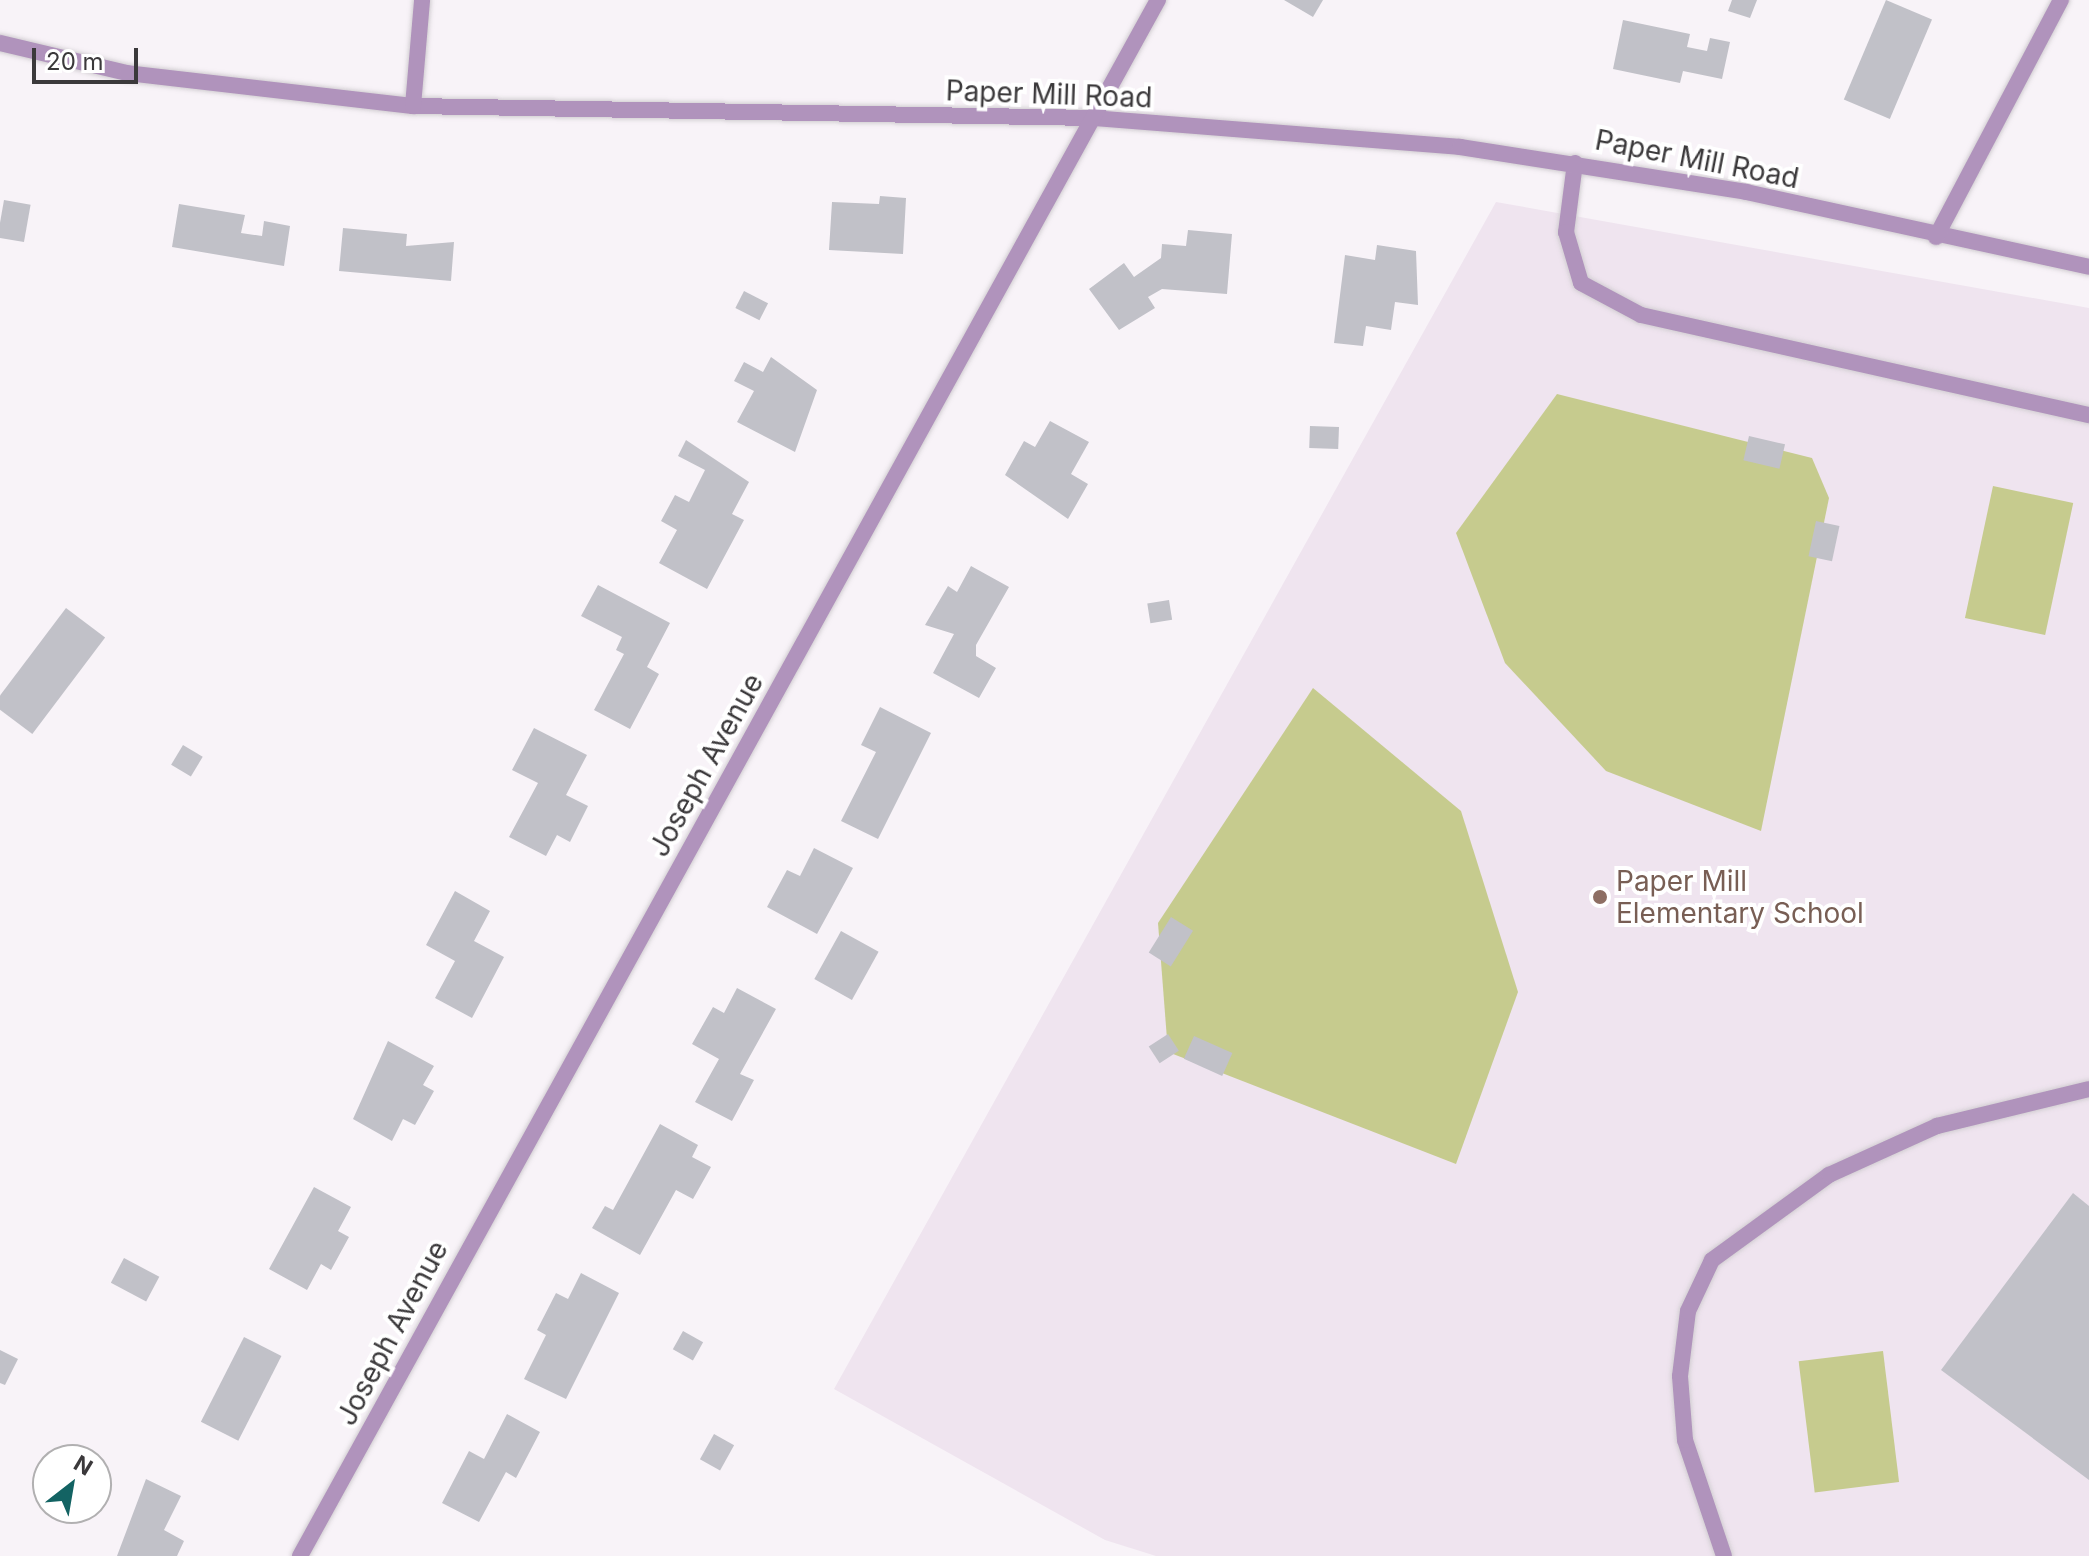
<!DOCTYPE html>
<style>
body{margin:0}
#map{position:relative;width:2089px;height:1556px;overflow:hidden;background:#f8f3f8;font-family:Inter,sans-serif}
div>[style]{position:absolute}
.built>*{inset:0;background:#efe4ef}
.green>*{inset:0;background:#c6cb8e;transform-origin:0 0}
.building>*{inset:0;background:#c1c1c8;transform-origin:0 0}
.roads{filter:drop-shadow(0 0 2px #d2ced2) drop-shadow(0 0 2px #d2ced2)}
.lane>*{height:16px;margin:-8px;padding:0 8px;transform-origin:8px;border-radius:8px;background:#b093bc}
.street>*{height:16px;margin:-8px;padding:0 8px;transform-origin:8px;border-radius:8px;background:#b093bc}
.dots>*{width:22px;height:22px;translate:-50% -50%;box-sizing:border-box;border:4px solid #fff;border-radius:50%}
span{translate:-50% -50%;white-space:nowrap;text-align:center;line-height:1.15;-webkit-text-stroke:8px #fff;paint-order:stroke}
.street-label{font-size:28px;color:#3b393b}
.education-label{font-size:28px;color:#785e54}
.left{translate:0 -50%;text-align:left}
.north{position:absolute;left:32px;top:1444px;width:80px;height:80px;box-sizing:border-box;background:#fff;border:2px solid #b1b0b1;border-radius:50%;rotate:31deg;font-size:22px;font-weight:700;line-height:32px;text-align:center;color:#3b393b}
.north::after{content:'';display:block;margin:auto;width:28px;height:36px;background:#136363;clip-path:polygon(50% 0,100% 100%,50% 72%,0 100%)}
.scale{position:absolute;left:32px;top:48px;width:106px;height:36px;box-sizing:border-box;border:4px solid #3b393b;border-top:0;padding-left:10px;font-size:24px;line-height:28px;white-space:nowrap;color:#3b393b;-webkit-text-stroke:6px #fff;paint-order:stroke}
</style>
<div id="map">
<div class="built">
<div style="clip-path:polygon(1496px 202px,2089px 308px,2089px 1556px,1156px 1556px,1105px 1540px,834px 1389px)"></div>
</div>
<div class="green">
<div style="clip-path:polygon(1557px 394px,1812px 458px,1829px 498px,1761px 831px,1606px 771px,1505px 663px,1456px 533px)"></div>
<div style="left:1993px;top:486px;width:82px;height:135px;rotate:12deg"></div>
<div style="clip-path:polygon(1313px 688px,1461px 811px,1518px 992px,1456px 1164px,1168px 1052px,1158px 923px)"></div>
<div style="left:1883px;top:1351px;width:132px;height:85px;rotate:83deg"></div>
</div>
<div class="building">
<div style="clip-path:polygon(1284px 0,1323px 0,1313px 17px)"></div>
<div style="clip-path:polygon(1732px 0,1757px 0,1750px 18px,1728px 11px)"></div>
<div style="left:1886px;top:0;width:50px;height:108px;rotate:23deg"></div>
<div style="clip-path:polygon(1623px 20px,1690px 34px,1687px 47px,1707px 51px,1710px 38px,1730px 42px,1722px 79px,1683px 71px,1680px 83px,1613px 69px)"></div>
<div style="clip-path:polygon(880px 196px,906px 198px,903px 254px,829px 250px,832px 202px,879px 204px)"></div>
<div style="left:4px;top:200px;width:27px;height:38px;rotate:10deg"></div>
<div style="clip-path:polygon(179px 204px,245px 215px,241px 233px,262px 236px,264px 221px,290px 226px,284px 266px,172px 247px)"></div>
<div style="clip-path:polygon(343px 228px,407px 234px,406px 246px,454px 242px,451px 281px,339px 271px)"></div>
<div style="clip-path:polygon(1188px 230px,1232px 234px,1227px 294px,1162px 289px,1148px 297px,1155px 308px,1119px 330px,1089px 289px,1124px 263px,1134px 277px,1161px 258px,1162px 244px,1186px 246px)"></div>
<div style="clip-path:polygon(1377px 245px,1416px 251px,1418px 305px,1395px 302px,1391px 330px,1366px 326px,1363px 346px,1334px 343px,1345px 255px,1375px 260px)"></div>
<div style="left:744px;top:291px;width:27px;height:19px;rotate:27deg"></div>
<div style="clip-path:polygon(771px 357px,817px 390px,795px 452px,737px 422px,754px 391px,734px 381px,744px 362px,763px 372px)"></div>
<div style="clip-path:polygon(1050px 421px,1089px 442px,1071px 474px,1088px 484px,1068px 519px,1005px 475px,1024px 441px,1035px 447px)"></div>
<div style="left:1310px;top:426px;width:29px;height:22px;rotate:2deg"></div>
<div style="left:1749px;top:436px;width:37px;height:25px;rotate:13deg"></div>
<div style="clip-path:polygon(686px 440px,749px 482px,732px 514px,744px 520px,707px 589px,659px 563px,677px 530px,661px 521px,675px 495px,689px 502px,705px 470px,678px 456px)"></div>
<div style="left:1816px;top:521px;width:24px;height:36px;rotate:12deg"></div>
<div style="clip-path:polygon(971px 566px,1009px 587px,976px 645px,976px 656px,996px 668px,979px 698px,933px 673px,954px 634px,925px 625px,948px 586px,957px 592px)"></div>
<div style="clip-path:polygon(598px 585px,670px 623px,647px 667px,659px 674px,630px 729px,594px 710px,624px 654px,616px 650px,622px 637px,581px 616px)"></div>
<div style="left:1169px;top:600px;width:20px;height:22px;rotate:81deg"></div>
<div style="left:66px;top:608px;width:49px;height:121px;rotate:37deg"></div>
<div style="clip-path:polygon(880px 707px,931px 733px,878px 839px,841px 821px,876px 752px,861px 745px)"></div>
<div style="clip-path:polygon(534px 728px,587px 755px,566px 795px,588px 806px,570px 842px,557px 835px,546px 856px,509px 837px,538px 783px,512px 770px)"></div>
<div style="left:183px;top:745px;width:23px;height:23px;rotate:31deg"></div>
<div style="clip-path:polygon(814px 848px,853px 868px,817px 934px,767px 907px,787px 870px,800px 876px)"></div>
<div style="clip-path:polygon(455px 891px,490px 911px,474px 941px,504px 957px,472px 1018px,435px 998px,455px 961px,426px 945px)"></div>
<div style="left:1171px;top:917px;width:26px;height:42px;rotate:32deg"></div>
<div style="left:841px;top:931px;width:43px;height:55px;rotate:29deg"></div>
<div style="clip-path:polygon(737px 988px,776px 1009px,740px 1074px,754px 1080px,732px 1121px,695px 1102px,719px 1059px,692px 1044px,713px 1007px,724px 1013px)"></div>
<div style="left:1168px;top:1034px;width:20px;height:23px;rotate:57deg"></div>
<div style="left:1194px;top:1036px;width:42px;height:25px;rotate:24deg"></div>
<div style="clip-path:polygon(388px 1041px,434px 1066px,423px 1085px,434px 1091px,415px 1125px,403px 1119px,392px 1141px,353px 1119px)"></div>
<div style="clip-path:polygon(660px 1124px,698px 1145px,692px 1157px,711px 1167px,693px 1199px,676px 1190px,640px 1255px,592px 1228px,605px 1206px,613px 1210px)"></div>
<div style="clip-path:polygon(314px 1187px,351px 1207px,338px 1231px,349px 1237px,331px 1270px,321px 1264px,307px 1290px,269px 1269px)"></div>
<div style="clip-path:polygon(2073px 1193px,2089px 1206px,2089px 1480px,1941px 1370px)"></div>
<div style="left:124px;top:1258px;width:40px;height:28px;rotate:28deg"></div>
<div style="clip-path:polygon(581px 1273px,619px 1293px,566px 1399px,524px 1379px,546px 1335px,537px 1330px,556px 1293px,568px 1299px)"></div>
<div style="left:683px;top:1331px;width:23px;height:21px;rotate:29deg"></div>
<div style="left:244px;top:1337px;width:42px;height:95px;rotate:27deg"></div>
<div style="clip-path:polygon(0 1350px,18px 1359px,5px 1385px,0 1383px)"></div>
<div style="clip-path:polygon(507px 1414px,540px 1432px,516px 1478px,506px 1472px,479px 1522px,442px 1503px,469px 1451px,484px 1459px)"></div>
<div style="left:714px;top:1434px;width:23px;height:29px;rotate:29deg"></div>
<div style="clip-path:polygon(146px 1479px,181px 1496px,164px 1530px,184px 1541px,177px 1556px,117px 1556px)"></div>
</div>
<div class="roads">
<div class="lane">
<div style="left:1575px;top:163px;width:70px;rotate:97.4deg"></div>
<div style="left:1566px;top:232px;width:53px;rotate:73.6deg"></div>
<div style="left:1581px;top:283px;width:68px;rotate:28.1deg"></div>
<div style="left:1641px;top:315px;width:459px;rotate:12.6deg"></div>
<div style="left:1724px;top:1556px;width:122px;rotate:-108.6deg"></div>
<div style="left:1685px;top:1440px;width:64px;rotate:-94.5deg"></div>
<div style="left:1680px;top:1376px;width:65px;rotate:-83deg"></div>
<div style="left:1688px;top:1311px;width:56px;rotate:-64.8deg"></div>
<div style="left:1712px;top:1260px;width:145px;rotate:-36deg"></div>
<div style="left:1829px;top:1175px;width:119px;rotate:-24.4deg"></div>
<div style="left:1937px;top:1126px;width:156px;rotate:-13.7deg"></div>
</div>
<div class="street">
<div style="left:0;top:43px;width:130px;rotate:13.3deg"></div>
<div style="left:127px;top:73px;width:288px;rotate:6.6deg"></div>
<div style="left:413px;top:106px;width:680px;rotate:1.01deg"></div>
<div style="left:1093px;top:118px;width:368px;rotate:4.5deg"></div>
<div style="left:1460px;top:147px;width:290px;rotate:8.9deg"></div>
<div style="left:1746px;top:192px;width:351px;rotate:12.3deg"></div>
<div style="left:413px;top:106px;width:106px;rotate:-85.1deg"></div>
<div style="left:1936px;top:237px;width:268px;rotate:-62.2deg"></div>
<div style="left:300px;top:1556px;width:1777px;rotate:-61.13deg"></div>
</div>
</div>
<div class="dots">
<div style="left:1600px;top:897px;background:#8d6e63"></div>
</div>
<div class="street-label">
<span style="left:1049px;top:94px;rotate:2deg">Paper Mill Road</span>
<span style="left:1697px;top:159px;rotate:11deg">Paper Mill Road</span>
<span style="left:706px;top:765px;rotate:-61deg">Joseph Avenue</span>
<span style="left:392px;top:1333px;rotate:-62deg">Joseph Avenue</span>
</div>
<div class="education-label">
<span class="left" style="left:1616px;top:897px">Paper Mill<br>Elementary School</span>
</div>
<div class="north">N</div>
<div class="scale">20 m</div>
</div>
